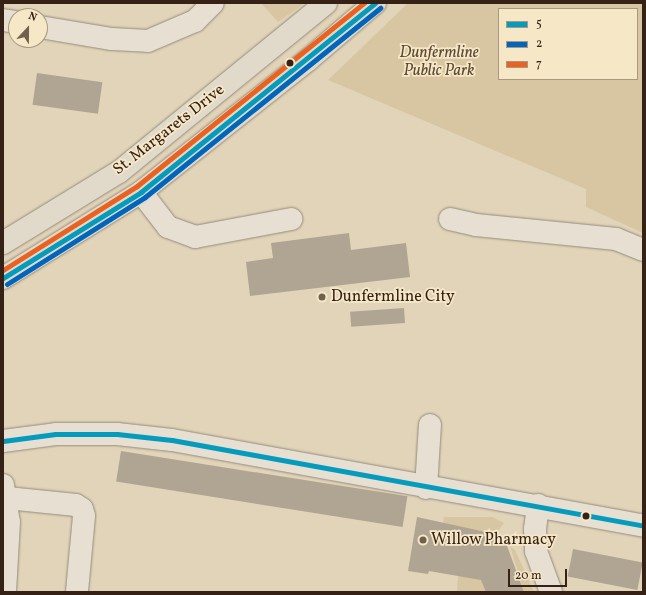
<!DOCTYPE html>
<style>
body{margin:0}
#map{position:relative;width:646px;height:595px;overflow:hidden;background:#e1d4b9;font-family:Vollkorn,serif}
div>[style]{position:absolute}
.green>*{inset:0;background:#d8c6a2}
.building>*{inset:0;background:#afa592;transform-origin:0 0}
.roads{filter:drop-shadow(0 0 1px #958b7b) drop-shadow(0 0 1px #958b7b)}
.minor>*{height:22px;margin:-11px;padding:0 11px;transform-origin:11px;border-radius:11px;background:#e6dfd2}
.major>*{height:22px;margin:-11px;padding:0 11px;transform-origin:11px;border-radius:11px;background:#e1dacb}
.bus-1>*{height:5px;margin:-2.5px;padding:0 2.5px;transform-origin:2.5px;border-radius:2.5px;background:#059bbc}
.bus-2>*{height:5px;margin:-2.5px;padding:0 2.5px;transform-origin:2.5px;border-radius:2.5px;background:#0065bd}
.bus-3>*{height:5px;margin:-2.5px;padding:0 2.5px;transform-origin:2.5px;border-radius:2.5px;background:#e96221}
.dots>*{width:11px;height:11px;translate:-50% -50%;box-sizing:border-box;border:2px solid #f6e7c7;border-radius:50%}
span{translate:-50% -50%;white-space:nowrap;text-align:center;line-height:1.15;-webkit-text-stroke:3.5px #f6e7c7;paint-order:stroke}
.park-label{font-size:16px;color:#5c4834;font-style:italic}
.street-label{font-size:16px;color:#352115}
.poi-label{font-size:16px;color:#352115}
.left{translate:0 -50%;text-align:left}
.frame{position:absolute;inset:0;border:4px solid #352115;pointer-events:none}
.legend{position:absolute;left:498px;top:8px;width:140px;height:72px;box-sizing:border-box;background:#f6e7c7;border:1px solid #a99880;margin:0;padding:5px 7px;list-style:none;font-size:12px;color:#352115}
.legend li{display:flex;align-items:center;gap:8px;height:20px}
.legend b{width:20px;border:1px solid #a99880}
.north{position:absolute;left:8px;top:8px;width:40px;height:40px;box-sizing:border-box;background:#f6e7c7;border:1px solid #a99880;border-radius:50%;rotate:22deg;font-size:11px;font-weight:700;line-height:16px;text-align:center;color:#352115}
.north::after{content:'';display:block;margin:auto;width:14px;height:18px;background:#71604e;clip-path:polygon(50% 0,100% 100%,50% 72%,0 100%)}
.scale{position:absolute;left:508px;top:569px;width:59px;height:18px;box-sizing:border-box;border:2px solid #352115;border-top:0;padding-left:5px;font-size:12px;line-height:14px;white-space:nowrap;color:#352115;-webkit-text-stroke:3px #f6e7c7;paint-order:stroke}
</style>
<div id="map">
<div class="green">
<div style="clip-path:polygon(261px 3px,305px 3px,278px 22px)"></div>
<div style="clip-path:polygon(evenodd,408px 3px,643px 3px,643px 233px,586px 207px,586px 189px,328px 80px,408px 3px,499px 9px,637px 9px,637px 79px,499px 79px,499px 9px)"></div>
<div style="clip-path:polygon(444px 517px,492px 517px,504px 523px,496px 534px,443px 524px)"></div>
<div style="clip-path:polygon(510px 546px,515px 550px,534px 592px,524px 592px)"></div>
<div style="clip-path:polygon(477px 567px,486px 592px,457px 592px,458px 576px)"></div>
</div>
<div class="building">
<div style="left:37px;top:73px;width:66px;height:32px;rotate:8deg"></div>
<div style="clip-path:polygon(349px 233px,351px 250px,406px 243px,410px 277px,250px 296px,246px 262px,273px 258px,271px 243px)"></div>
<div style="left:404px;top:308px;width:15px;height:54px;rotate:86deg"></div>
<div style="left:121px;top:451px;width:290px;height:31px;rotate:9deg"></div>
<div style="clip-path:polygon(417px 517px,495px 534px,506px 543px,524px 592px,486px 592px,481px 580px,429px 571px,428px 574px,408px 571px)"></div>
<div style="left:573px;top:549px;width:71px;height:28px;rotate:11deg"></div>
</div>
<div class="roads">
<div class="minor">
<div style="left:3px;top:20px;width:13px;rotate:9deg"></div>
<div style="left:40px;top:27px;width:73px;rotate:9.5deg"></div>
<div style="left:112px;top:39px;width:36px;rotate:3deg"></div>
<div style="left:148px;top:41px;width:51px;rotate:-23.1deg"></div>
<div style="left:195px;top:21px;width:25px;rotate:-45deg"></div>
<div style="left:141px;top:192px;width:44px;rotate:52.4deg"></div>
<div style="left:168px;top:227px;width:29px;rotate:20deg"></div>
<div style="left:195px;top:237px;width:98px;rotate:-10.6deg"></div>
<div style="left:450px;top:219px;width:27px;rotate:13deg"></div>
<div style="left:476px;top:225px;width:141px;rotate:5.7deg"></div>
<div style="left:616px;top:239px;width:29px;rotate:22deg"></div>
<div style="left:3px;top:441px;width:53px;rotate:-7.5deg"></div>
<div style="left:56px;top:434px;width:61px"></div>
<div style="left:117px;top:434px;width:55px;rotate:6.2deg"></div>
<div style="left:172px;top:440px;width:479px;rotate:10.3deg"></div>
<div style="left:3px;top:485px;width:37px;rotate:81deg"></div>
<div style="left:9px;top:522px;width:70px;rotate:93.3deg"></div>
<div style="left:426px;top:488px;width:63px;rotate:-86.4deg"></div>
<div style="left:7px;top:498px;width:69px;rotate:5.8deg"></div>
<div style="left:76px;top:505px;width:7px;rotate:34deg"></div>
<div style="left:82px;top:509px;width:7px;rotate:74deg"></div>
<div style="left:84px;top:516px;width:76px;rotate:95.3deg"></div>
<div style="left:538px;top:505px;width:24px;rotate:97deg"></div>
<div style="left:535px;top:529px;width:22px;rotate:87deg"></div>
<div style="left:536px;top:551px;width:44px;rotate:69.9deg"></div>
</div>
<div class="major">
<div style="left:3px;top:243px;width:136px;rotate:-31.5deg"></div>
<div style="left:119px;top:172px;width:267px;rotate:-39.2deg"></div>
<div style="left:3px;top:278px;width:163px;rotate:-31.9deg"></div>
<div style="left:141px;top:192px;width:213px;rotate:-38.3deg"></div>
<div style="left:308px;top:60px;width:88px;rotate:-40.4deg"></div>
</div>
</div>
<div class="bus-1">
<div style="left:3px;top:278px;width:163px;rotate:-31.9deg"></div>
<div style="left:141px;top:192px;width:301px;rotate:-38.9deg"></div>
<div style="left:3px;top:441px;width:53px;rotate:-7.5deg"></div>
<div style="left:56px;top:434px;width:61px"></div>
<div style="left:117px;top:434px;width:55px;rotate:6.2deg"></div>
<div style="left:172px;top:440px;width:479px;rotate:10.3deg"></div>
</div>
<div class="bus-2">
<div style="left:7px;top:284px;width:163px;rotate:-32.2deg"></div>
<div style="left:145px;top:197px;width:302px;rotate:-38.8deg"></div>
</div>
<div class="bus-3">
<div style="left:3px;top:270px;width:158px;rotate:-32.1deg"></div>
<div style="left:137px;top:186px;width:292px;rotate:-38.9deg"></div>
</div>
<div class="dots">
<div style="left:290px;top:63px;background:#352115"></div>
<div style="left:322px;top:297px;background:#71604e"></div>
<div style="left:586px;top:516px;background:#352115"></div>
<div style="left:423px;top:540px;background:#71604e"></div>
</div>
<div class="park-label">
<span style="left:439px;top:62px">Dunfermline<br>Public Park</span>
</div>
<div class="street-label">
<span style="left:169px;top:130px;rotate:-38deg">St. Margarets Drive</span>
</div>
<div class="poi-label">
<span class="left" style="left:331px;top:297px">Dunfermline City</span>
<span class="left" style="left:431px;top:540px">Willow Pharmacy</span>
</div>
<div class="frame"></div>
<ul class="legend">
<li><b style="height:5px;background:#059bbc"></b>5</li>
<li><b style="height:5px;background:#0065bd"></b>2</li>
<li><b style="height:5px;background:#e96221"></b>7</li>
</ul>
<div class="north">N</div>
<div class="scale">20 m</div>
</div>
